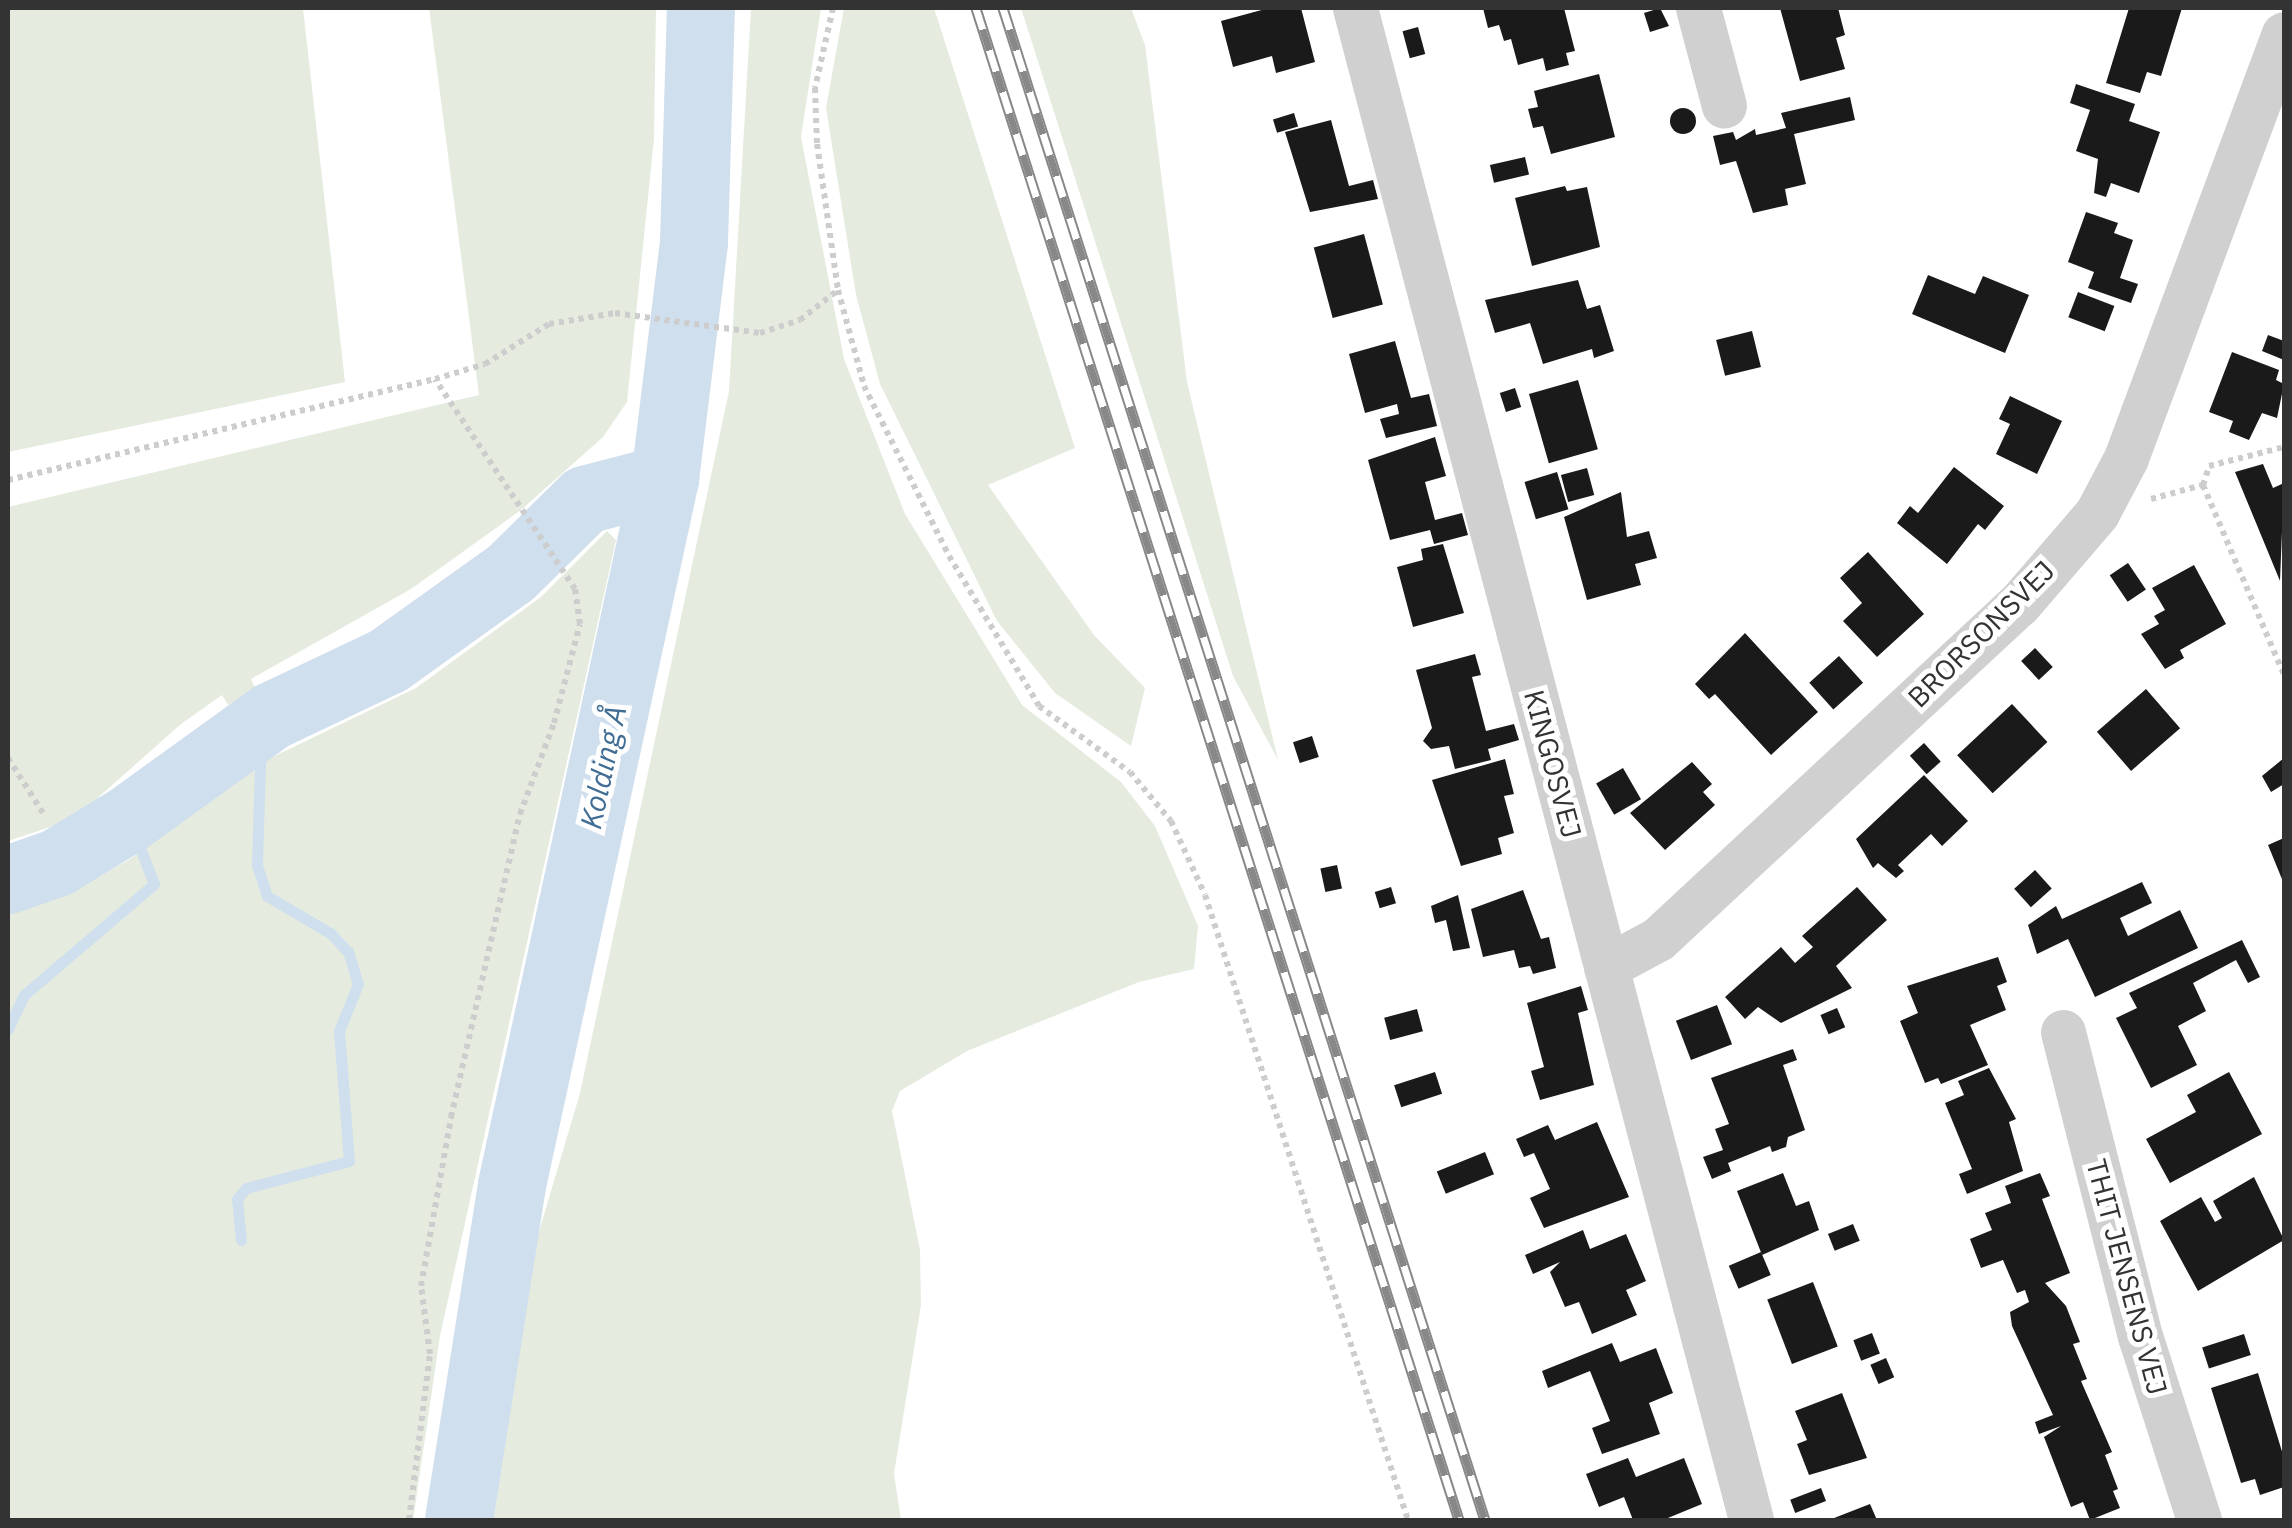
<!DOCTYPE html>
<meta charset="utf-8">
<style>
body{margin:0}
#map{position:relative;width:2292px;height:1528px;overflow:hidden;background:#fff;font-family:"IBM Plex Sans",sans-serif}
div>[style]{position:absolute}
.green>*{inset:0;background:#e5ecdf}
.stream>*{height:11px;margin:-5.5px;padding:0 5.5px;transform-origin:5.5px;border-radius:5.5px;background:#d0dfed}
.river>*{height:68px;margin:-34px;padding:0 34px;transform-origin:34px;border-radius:34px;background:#d0dfed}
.building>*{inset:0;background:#1a1a1a;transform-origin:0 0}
.round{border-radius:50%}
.path>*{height:6px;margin-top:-3px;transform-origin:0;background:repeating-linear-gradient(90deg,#cdcdcd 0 5px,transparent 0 10px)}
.minor>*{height:45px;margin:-22.5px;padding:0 22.5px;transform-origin:22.5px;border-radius:22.5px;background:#d0d0d0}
.rail>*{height:11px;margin-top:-5.5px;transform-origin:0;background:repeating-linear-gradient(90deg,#fff 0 22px,#888 0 44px);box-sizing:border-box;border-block:2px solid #888}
span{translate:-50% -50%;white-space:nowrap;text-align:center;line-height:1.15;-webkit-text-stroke:10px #fff;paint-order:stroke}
.street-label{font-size:28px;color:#333}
.water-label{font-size:30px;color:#416d94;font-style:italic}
.frame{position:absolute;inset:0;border:10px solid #333;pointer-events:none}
</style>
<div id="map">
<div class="green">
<div style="clip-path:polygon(8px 8px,303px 8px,345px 382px,8px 452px)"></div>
<div style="clip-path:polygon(429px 8px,656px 8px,654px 139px,627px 402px,603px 437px,521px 510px,411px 589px,251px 679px,256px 690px,228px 705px,222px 695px,181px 724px,92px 803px,97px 815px,71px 830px,53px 826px,8px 841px,8px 507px,479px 395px)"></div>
<div style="clip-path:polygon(751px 8px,821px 8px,801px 137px,844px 359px,905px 514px,1022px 705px,1121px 782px,1155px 826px,1198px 926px,1194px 969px,1139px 982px,967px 1051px,900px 1091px,892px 1111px,920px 1250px,921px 1305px,894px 1474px,901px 1520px,491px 1520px,535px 1245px,580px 1093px,729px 391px)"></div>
<div style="clip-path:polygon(844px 8px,934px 8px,1075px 448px,988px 485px,1094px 635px,1145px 688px,1131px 746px,1055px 693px,997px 621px,880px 384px,856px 295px,826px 108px)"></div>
<div style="clip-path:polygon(1021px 8px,1131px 8px,1145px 45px,1187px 382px,1278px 760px,1233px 676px)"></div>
<div style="clip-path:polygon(607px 531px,616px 540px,440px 1336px,413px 1520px,8px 1520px,8px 913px,68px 895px,132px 858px,260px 763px,416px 688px,541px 597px)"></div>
</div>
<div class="stream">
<div style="left:8px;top:1029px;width:38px;rotate:-65deg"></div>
<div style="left:24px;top:995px;width:171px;rotate:-40.5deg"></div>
<div style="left:154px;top:884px;width:70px;rotate:-111deg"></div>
<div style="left:241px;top:1240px;width:41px;rotate:-95.6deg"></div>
<div style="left:237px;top:1199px;width:14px;rotate:-51deg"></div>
<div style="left:246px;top:1188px;width:106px;rotate:-14.7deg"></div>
<div style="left:349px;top:1161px;width:130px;rotate:-94.4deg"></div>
<div style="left:339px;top:1031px;width:51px;rotate:-68deg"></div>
<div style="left:358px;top:984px;width:34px;rotate:-107deg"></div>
<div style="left:348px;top:952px;width:26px;rotate:-133deg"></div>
<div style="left:330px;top:933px;width:73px;rotate:-149.6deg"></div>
<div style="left:267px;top:896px;width:33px;rotate:-108deg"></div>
<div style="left:257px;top:865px;width:102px;rotate:-88.3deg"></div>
<div style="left:260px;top:763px;width:35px;rotate:-112deg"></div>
</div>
<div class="river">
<div style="left:8px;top:880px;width:52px;rotate:-19.1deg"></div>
<div style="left:57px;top:863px;width:84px;rotate:-31.4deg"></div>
<div style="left:129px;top:819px;width:176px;rotate:-35.8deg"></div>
<div style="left:272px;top:716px;width:128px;rotate:-25.4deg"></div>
<div style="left:388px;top:661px;width:151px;rotate:-35.6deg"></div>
<div style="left:511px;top:573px;width:104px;rotate:-44.6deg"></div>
<div style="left:585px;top:500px;width:83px;rotate:-14.7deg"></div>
<div style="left:459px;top:1520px;width:339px;rotate:-81deg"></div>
<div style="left:512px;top:1185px;width:722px;rotate:-77.77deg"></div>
<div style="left:665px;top:479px;width:239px;rotate:-83deg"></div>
<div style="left:694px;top:242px;width:234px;rotate:-88.3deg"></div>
</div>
<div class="building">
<div style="clip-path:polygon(1269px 8px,1301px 8px,1315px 62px,1276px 73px,1272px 56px,1233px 67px,1221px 21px)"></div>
<div style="clip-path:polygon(1483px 8px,1564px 8px,1575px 51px,1566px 53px,1569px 65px,1546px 71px,1543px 58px,1518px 65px,1511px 39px,1504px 41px,1499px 25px,1488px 28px)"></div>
<div style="clip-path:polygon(1660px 8px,1669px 26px,1650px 32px,1644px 13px)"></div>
<div style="clip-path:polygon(1780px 8px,1838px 8px,1845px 35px,1836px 38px,1845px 69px,1800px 81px)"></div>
<div style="clip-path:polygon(2129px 8px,2182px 8px,2161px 76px,2147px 72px,2140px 93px,2106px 83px)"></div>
<div style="left:1418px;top:27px;width:28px;height:16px;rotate:75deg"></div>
<div style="clip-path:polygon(1599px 74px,1615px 137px,1551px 154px,1543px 126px,1533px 128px,1528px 109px,1538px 107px,1534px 91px)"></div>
<div style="clip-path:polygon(2076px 84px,2135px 104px,2129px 121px,2160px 132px,2139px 193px,2111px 183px,2106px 197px,2094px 193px,2098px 159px,2076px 151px,2090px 110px,2070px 103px)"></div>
<div style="clip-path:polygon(1850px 97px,1855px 120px,1794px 134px,1806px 184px,1785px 189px,1788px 205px,1753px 213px,1736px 161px,1720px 165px,1713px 136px,1733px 132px,1736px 140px,1755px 129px,1756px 135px,1786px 128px,1781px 113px)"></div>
<div class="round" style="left:1670px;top:108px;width:26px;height:26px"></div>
<div style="left:1294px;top:113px;width:14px;height:22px;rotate:73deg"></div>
<div style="clip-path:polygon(1331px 120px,1349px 186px,1373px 180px,1378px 199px,1310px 212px,1285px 132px)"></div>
<div style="left:1525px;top:157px;width:18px;height:36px;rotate:77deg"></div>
<div style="clip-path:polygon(1565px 186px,1567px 191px,1587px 187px,1600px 247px,1532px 266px,1515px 198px)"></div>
<div style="clip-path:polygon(2086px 212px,2118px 223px,2114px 233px,2133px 240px,2120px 278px,2138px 284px,2131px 303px,2088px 288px,2094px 272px,2068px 262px)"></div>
<div style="left:1364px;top:234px;width:73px;height:52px;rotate:75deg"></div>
<div style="clip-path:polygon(1928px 275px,1975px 294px,1983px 276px,2029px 295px,2005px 353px,1912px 314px)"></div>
<div style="clip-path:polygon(1578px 280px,1587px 309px,1600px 305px,1614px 351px,1594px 358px,1592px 349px,1543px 364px,1530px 323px,1495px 333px,1485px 300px)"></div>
<div style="left:2078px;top:292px;width:39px;height:27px;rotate:21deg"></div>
<div style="left:1752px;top:331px;width:37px;height:37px;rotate:76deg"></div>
<div style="clip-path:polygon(2268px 335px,2284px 341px,2284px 360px,2262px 351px)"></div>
<div style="clip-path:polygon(1395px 341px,1411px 398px,1429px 394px,1437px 426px,1386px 438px,1380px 419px,1399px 414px,1397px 404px,1365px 413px,1349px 354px)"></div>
<div style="clip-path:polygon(2232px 352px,2279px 370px,2276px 380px,2284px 384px,2277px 418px,2262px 413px,2249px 440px,2229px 432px,2233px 421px,2209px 412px)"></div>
<div style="left:1578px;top:380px;width:72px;height:51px;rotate:74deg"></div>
<div style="left:1515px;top:388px;width:20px;height:16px;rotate:72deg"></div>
<div style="clip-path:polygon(2010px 396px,2062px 421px,2037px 474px,1996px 454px,2010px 424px,1999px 419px)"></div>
<div style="clip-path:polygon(1435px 437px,1446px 476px,1425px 482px,1435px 520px,1462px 513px,1468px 535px,1434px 544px,1430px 530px,1390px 540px,1368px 460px)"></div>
<div style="clip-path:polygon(2263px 464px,2273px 488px,2284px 483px,2280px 581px,2235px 472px)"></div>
<div style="clip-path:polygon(1954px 467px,2004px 506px,1985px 530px,1978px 524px,1947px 564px,1897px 523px,1910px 506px,1918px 513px)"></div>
<div style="left:1587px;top:468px;width:28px;height:27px;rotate:75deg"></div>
<div style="left:1557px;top:472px;width:39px;height:34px;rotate:73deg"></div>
<div style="clip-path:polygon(1621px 492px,1627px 537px,1649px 531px,1657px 558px,1635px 564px,1641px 585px,1587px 600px,1564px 517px)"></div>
<div style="clip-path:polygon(1443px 544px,1464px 613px,1413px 627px,1397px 567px,1423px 560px,1421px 549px)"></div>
<div style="clip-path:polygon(1868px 552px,1924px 614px,1877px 657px,1843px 621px,1862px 603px,1840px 578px)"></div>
<div style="left:2128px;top:563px;width:32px;height:22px;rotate:56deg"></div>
<div style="clip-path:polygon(2194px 565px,2226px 624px,2180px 650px,2184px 658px,2165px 669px,2141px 634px,2159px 624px,2154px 616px,2165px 610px,2152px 588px)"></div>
<div style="clip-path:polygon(1745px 633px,1818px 712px,1771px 755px,1715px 694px,1709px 699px,1695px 684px)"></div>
<div style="left:2035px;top:648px;width:26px;height:19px;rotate:47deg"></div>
<div style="clip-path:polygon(1475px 654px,1481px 675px,1472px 677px,1486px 731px,1514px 724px,1519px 740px,1488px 749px,1491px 760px,1455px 769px,1449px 746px,1431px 749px,1423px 741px,1432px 728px,1416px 670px)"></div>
<div style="left:1839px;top:656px;width:36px;height:40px;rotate:48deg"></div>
<div style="left:2146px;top:689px;width:52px;height:65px;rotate:49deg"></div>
<div style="left:2012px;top:704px;width:52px;height:75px;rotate:47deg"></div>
<div style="left:1312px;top:736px;width:22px;height:20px;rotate:72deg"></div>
<div style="left:1924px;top:743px;width:25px;height:19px;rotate:48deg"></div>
<div style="clip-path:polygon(2284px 758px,2284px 784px,2271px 792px,2262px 776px)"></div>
<div style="clip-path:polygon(1505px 759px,1514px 794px,1504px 796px,1514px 833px,1498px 838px,1502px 854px,1461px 866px,1432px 780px)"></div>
<div style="clip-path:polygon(1692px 762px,1712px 784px,1703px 792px,1715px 805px,1665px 850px,1630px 813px)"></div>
<div style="left:1623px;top:768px;width:36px;height:31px;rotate:60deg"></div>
<div style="clip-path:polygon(1924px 775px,1968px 821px,1942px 846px,1931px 834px,1898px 865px,1904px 871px,1896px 878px,1878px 863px,1873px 868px,1856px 839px)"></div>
<div style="clip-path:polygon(2284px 838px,2284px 884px,2268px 845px)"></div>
<div style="left:1337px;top:865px;width:24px;height:17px;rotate:78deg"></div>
<div style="left:2035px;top:870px;width:25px;height:28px;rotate:48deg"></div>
<div style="clip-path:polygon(2142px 882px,2152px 903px,2120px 918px,2128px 936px,2180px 910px,2198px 948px,2095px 997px,2068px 939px,2037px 954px,2028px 925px,2056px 906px,2062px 919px)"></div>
<div style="left:1391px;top:887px;width:17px;height:17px;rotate:73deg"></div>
<div style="clip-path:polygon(1857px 887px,1887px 920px,1836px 966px,1852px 988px,1781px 1023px,1758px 1007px,1745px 1019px,1725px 997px,1781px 947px,1795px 963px,1813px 947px,1802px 936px)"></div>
<div style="clip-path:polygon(1523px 890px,1541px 939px,1549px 937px,1556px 968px,1533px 974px,1530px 966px,1519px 968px,1514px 950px,1483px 957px,1471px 909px)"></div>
<div style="clip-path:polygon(1458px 895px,1470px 948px,1453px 951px,1446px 920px,1435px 923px,1431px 906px)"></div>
<div style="clip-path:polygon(2242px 940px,2260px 977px,2248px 983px,2236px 960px,2193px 983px,2206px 1011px,2178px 1026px,2197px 1065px,2151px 1088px,2116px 1018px,2137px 1008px,2129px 993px)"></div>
<div style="clip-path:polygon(1998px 957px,2007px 982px,1997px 986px,2006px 1010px,1970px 1025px,1988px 1065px,1941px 1084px,1938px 1078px,1925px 1083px,1900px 1021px,1918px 1013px,1907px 986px)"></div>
<div style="clip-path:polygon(1581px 986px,1588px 1010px,1578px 1013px,1594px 1085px,1540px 1100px,1531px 1071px,1544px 1067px,1527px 1003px)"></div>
<div style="left:1717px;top:1005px;width:42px;height:44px;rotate:69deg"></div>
<div style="left:1837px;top:1008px;width:21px;height:18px;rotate:67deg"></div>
<div style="left:1417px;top:1009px;width:23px;height:34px;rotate:75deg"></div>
<div style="clip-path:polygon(1793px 1049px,1797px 1060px,1783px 1065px,1805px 1130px,1788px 1137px,1786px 1147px,1772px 1152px,1770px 1146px,1728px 1163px,1731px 1171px,1712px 1179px,1703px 1157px,1723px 1150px,1715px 1129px,1729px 1124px,1711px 1078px)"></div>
<div style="clip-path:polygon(1989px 1068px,2016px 1119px,2009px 1122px,2023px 1171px,1967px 1194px,1959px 1174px,1972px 1169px,1945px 1103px,1964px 1095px,1958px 1081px)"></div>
<div style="left:1435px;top:1072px;width:23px;height:43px;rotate:72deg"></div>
<div style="clip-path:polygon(2229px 1072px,2262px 1134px,2170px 1183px,2146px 1139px,2196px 1112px,2187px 1095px)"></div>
<div style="clip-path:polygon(1597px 1122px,1629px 1197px,1544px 1228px,1530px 1198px,1550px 1189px,1534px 1153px,1524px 1157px,1516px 1139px,1548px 1125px,1555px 1140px)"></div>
<div style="left:1485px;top:1152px;width:24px;height:52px;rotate:68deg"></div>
<div style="clip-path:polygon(1783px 1173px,1796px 1206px,1809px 1201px,1819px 1230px,1762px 1255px,1737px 1191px)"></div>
<div style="clip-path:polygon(2040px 1173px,2050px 1196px,2042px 1199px,2070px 1273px,2045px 1283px,2066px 1306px,2080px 1342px,2073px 1344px,2087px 1379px,2081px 1381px,2112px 1452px,2105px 1455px,2118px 1489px,2113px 1491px,2120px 1508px,2090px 1520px,2083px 1502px,2071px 1507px,2044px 1437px,2061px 1426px,2039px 1434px,2035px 1422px,2053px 1415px,2012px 1326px,2010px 1312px,2029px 1302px,2025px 1290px,2017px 1293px,2003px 1260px,1981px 1268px,1970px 1239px,1992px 1230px,1985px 1213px,2011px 1203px,2005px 1186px)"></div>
<div style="clip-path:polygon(2254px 1177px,2284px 1240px,2198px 1291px,2160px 1221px,2201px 1197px,2215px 1222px,2222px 1218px,2213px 1201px)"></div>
<div style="left:1853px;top:1224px;width:18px;height:27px;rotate:68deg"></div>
<div style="clip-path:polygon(1583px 1230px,1590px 1249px,1626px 1234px,1646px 1281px,1626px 1290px,1637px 1315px,1592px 1334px,1579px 1302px,1565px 1307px,1550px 1272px,1560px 1262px,1533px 1274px,1525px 1255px)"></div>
<div style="left:1761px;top:1252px;width:25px;height:35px;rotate:67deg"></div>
<div style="left:1813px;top:1282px;width:69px;height:49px;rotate:69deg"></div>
<div style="left:1872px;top:1333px;width:22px;height:20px;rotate:69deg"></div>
<div style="left:2244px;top:1334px;width:22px;height:44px;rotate:72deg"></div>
<div style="clip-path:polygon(1612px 1343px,1620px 1362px,1656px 1348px,1673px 1393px,1649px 1403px,1660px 1434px,1602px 1454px,1592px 1428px,1610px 1421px,1590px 1371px,1548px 1388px,1542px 1371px)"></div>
<div style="left:1886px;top:1358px;width:21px;height:17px;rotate:67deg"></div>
<div style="clip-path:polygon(2258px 1373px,2284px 1458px,2284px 1487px,2260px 1495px,2255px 1479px,2241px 1483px,2211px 1388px)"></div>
<div style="clip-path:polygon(1842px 1393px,1867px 1458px,1809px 1475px,1797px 1444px,1807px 1440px,1795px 1411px)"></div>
<div style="clip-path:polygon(1628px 1458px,1636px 1477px,1684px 1458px,1702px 1504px,1663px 1520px,1633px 1520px,1624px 1497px,1599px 1507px,1586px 1474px)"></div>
<div style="left:1821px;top:1488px;width:14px;height:33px;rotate:69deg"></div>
<div style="clip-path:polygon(1870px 1504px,1877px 1520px,1829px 1520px)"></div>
</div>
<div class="path">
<div style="left:833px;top:8px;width:82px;rotate:102.7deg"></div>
<div style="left:815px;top:88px;width:56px;rotate:88deg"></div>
<div style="left:817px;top:144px;width:148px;rotate:81.8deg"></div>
<div style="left:838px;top:290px;width:99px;rotate:74.8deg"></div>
<div style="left:864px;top:386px;width:190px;rotate:63.4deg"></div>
<div style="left:949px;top:556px;width:175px;rotate:59deg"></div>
<div style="left:1039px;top:706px;width:112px;rotate:36deg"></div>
<div style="left:1130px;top:772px;width:64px;rotate:50.1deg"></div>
<div style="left:1171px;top:821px;width:81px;rotate:65.3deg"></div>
<div style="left:1205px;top:895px;width:657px;rotate:72.01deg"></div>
<div style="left:8px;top:480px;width:439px;rotate:-13.3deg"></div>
<div style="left:435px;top:379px;width:52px;rotate:-16.7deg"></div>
<div style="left:485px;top:364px;width:75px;rotate:-32deg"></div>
<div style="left:549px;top:324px;width:67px;rotate:-9.5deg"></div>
<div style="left:615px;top:313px;width:146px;rotate:7.9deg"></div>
<div style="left:760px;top:333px;width:42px;rotate:-18deg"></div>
<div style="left:800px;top:320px;width:48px;rotate:-38.3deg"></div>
<div style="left:2203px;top:485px;width:207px;rotate:66.9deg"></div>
<div style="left:2151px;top:499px;width:54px;rotate:-15.1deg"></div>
<div style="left:2203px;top:485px;width:20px;rotate:-72deg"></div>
<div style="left:2209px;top:466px;width:77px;rotate:-14.2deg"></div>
<div style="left:8px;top:758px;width:65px;rotate:57.5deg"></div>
<div style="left:409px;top:1520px;width:167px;rotate:-82.8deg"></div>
<div style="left:430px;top:1354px;width:69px;rotate:-97.5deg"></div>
<div style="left:421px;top:1286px;width:172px;rotate:-79.9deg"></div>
<div style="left:451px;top:1117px;width:311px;rotate:-77.2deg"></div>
<div style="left:520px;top:814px;width:97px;rotate:-69.5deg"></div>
<div style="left:554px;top:723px;width:102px;rotate:-75.3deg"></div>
<div style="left:580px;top:624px;width:35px;rotate:-98deg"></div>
<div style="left:575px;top:589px;width:252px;rotate:-123.7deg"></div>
</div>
<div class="minor">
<div style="left:1355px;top:8px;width:1563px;rotate:75.32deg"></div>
<div style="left:1698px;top:8px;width:101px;rotate:75.1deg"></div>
<div style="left:1606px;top:967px;width:59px;rotate:-28.3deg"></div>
<div style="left:1658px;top:939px;width:491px;rotate:-42.9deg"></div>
<div style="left:2018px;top:605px;width:121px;rotate:-49.3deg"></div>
<div style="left:2097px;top:513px;width:62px;rotate:-62.2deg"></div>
<div style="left:2126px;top:458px;width:452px;rotate:-69.6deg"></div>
<div style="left:2063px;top:1032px;width:314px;rotate:75.8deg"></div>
<div style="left:2140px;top:1336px;width:193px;rotate:72.2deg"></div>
</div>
<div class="rail">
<div style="left:976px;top:8px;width:1587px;rotate:72.28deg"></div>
<div style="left:1003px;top:8px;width:1587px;rotate:72.32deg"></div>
</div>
<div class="street-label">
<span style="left:1981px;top:634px;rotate:-45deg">BRORSONSVEJ</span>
<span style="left:1553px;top:764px;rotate:75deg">KINGOSVEJ</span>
<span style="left:2127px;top:1277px;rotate:75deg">THIT JENSENS VEJ</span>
</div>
<div class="water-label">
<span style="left:603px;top:767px;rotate:-78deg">Kolding Å</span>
</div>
<div class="frame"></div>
</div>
